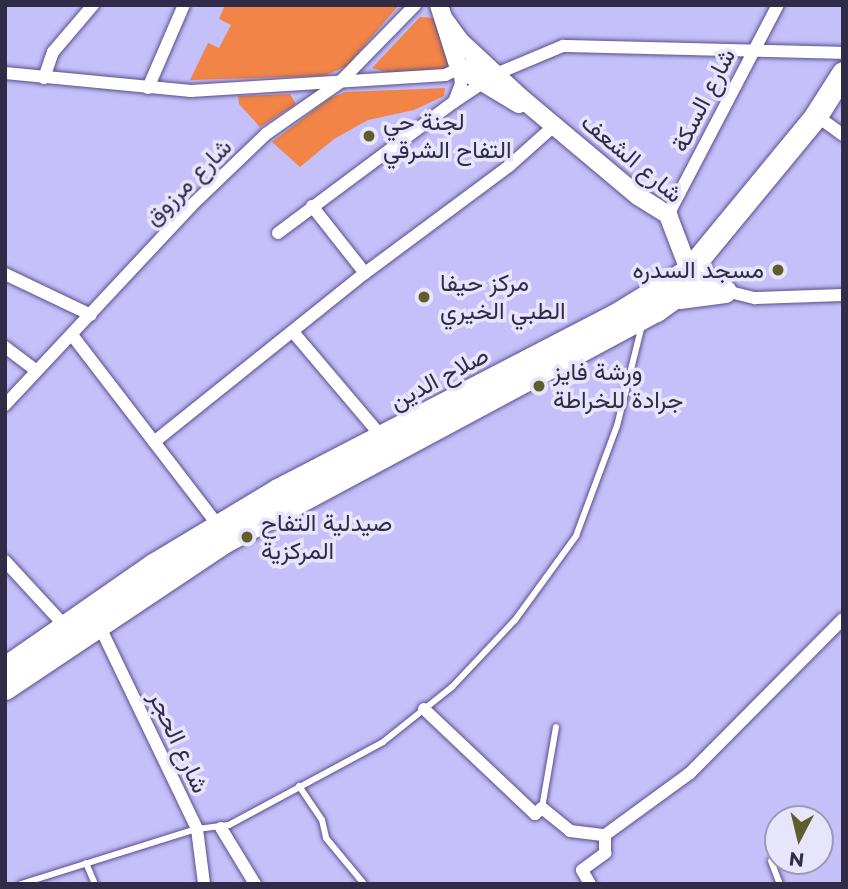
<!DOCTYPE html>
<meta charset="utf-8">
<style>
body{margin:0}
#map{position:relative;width:848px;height:889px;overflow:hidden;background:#c5c0f9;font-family:Montserrat,Vazirmatn,sans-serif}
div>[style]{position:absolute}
.green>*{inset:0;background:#f18446}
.roads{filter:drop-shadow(0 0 2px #584f8e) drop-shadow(0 0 2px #584f8e)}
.lane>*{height:6px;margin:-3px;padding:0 3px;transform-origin:3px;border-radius:3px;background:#fff}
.street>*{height:12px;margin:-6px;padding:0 6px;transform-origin:6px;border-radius:6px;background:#fff}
.secondary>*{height:18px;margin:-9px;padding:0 9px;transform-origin:9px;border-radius:9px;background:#fff}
.highway>*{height:23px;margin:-11.5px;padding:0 11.5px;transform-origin:11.5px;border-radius:11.5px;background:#fff}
.dots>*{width:19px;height:19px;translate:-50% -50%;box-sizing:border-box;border:4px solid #e6e5fb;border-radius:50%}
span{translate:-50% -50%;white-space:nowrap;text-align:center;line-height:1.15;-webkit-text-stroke:7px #e6e5fb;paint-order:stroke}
.street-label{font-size:24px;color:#302c48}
.poi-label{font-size:24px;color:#302c48}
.left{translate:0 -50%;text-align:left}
.right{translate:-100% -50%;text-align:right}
.frame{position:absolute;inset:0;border:7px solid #302c48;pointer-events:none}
.north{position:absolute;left:764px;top:805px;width:70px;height:70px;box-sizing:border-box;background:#e6e5fb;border:2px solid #9d9bb3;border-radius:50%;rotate:187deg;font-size:19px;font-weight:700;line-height:28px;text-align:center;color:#302c48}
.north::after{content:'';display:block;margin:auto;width:24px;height:32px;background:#5e5e2b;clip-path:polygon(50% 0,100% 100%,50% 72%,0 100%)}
</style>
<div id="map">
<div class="green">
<div style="clip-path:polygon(225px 5px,399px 5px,347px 66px,324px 76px,190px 80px,208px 43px,219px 48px,231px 25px,219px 19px)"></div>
<div style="clip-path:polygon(420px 17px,435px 18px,449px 64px,444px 70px,395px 74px,372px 68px)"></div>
<div style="clip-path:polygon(445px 88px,444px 96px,414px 110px,368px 120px,334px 139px,300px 167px,272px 142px,330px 98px,346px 92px)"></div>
<div style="clip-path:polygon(290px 94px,296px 104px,260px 127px,239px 104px,238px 96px)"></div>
</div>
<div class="roads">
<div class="lane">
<div style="left:299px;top:786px;width:41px;rotate:55.9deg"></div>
<div style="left:322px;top:820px;width:18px;rotate:77deg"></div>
<div style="left:326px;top:838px;width:60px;rotate:50.4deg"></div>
<div style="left:542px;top:808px;width:82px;rotate:-80.2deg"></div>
<div style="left:771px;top:861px;width:25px;rotate:69deg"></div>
<div style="left:86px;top:863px;width:23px;rotate:67deg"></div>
<div style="left:21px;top:884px;width:184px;rotate:-17.4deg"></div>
<div style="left:197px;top:829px;width:32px;rotate:-7deg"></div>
<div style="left:229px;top:825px;width:175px;rotate:-28.3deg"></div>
<div style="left:383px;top:742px;width:88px;rotate:-38.6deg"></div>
<div style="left:452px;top:687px;width:92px;rotate:-46.8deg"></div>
<div style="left:515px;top:620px;width:104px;rotate:-54deg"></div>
<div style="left:576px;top:536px;width:117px;rotate:-69.6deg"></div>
<div style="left:617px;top:426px;width:104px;rotate:-76.1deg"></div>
</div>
<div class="street">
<div style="left:5px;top:73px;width:187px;rotate:5.5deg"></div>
<div style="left:191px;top:91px;width:255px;rotate:-3.6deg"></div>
<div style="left:445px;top:75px;width:36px;rotate:-24deg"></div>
<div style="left:478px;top:60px;width:9px;rotate:36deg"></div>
<div style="left:44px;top:78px;width:28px;rotate:-71deg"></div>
<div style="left:53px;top:52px;width:62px;rotate:-49.6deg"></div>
<div style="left:148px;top:88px;width:90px;rotate:-66.6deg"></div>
<div style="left:454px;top:102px;width:19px;rotate:-69deg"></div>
<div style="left:461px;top:84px;width:16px;rotate:-97deg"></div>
<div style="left:825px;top:122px;width:22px;rotate:36deg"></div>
<div style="left:312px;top:206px;width:85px;rotate:51.7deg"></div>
<div style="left:668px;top:215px;width:237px;rotate:-62.4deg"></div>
<div style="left:278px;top:233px;width:219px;rotate:-36.7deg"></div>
<div style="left:454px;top:102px;width:50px;rotate:-33.7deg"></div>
<div style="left:496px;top:74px;width:73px;rotate:-22.7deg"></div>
<div style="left:563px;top:46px;width:280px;rotate:1.4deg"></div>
<div style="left:5px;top:274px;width:95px;rotate:25.5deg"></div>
<div style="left:722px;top:290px;width:34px;rotate:14deg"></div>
<div style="left:755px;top:298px;width:88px;rotate:-2deg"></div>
<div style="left:293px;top:332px;width:139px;rotate:49.7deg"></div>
<div style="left:72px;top:335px;width:240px;rotate:52.5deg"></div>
<div style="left:5px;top:347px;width:39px;rotate:37deg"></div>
<div style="left:5px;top:405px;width:272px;rotate:-46.9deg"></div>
<div style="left:191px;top:206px;width:104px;rotate:-43.8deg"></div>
<div style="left:266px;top:134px;width:89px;rotate:-34.9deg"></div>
<div style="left:339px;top:83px;width:109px;rotate:-45.7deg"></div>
<div style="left:154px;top:442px;width:270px;rotate:-38.7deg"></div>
<div style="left:365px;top:273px;width:179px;rotate:-36.6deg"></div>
<div style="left:509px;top:166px;width:62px;rotate:-41.7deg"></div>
<div style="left:5px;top:561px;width:88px;rotate:47.3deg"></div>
<div style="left:98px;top:623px;width:229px;rotate:64.3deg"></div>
<div style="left:197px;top:829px;width:55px;rotate:82.7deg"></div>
<div style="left:424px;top:709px;width:153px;rotate:43.4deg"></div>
<div style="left:535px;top:814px;width:9px;rotate:-41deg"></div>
<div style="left:542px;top:808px;width:36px;rotate:39deg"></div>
<div style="left:570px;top:831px;width:35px;rotate:7deg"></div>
<div style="left:605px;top:835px;width:105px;rotate:-36.1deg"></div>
<div style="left:690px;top:773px;width:217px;rotate:-45.2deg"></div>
<div style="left:221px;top:828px;width:66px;rotate:58.7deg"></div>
<div style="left:590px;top:884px;width:16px;rotate:-120deg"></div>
<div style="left:582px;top:870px;width:29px;rotate:-36deg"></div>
<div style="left:605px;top:853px;width:18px;rotate:-90deg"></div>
</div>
<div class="secondary">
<div style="left:439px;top:5px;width:66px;rotate:72.4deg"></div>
<div style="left:459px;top:68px;width:70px;rotate:31deg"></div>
<div style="left:444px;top:19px;width:27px;rotate:54deg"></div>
<div style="left:460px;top:41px;width:82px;rotate:43deg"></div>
<div style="left:520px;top:97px;width:154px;rotate:40deg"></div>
<div style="left:638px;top:196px;width:36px;rotate:32deg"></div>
<div style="left:668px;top:215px;width:59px;rotate:69.1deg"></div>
</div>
<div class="highway">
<div style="left:679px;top:297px;width:46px;rotate:-7.4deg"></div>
<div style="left:5px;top:668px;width:180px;rotate:-34.8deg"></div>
<div style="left:153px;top:565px;width:146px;rotate:-31deg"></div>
<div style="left:278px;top:490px;width:378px;rotate:-27.4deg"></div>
<div style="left:614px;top:316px;width:88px;rotate:-31.5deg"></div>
<div style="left:689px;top:270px;width:198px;rotate:-50.5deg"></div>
<div style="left:815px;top:117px;width:52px;rotate:-57.5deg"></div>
<div style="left:5px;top:688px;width:265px;rotate:-33.8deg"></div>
<div style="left:225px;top:541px;width:489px;rotate:-28.2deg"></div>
<div style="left:656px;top:310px;width:59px;rotate:-35.3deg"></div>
</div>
</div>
<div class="dots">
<div style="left:369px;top:136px;background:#5e5e2b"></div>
<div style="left:778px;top:270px;background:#5e5e2b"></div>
<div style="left:424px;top:297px;background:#5e5e2b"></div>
<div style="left:539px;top:386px;background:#5e5e2b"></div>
<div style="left:247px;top:537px;background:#5e5e2b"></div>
</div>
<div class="street-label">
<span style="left:703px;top:100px;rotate:-63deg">شارع السكة</span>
<span style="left:632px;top:158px;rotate:40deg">شارع الشعف</span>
<span style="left:188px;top:182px;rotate:-45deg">شارع مرزوق</span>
<span style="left:439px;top:378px;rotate:-28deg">صلاح الدين</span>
<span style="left:179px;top:742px;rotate:65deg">شارع الحجر</span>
</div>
<div class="poi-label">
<span class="left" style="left:383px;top:136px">لجنة حي<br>التفاح الشرقي</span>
<span class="right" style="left:764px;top:270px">مسجد السدره</span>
<span class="left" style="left:440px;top:297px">مركز حيفا<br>الطبي الخيري</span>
<span class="left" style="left:553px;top:386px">ورشة فايز<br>جرادة للخراطة</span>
<span class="left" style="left:261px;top:537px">صيدلية التفاح<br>المركزية</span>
</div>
<div class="frame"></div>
<div class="north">N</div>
</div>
